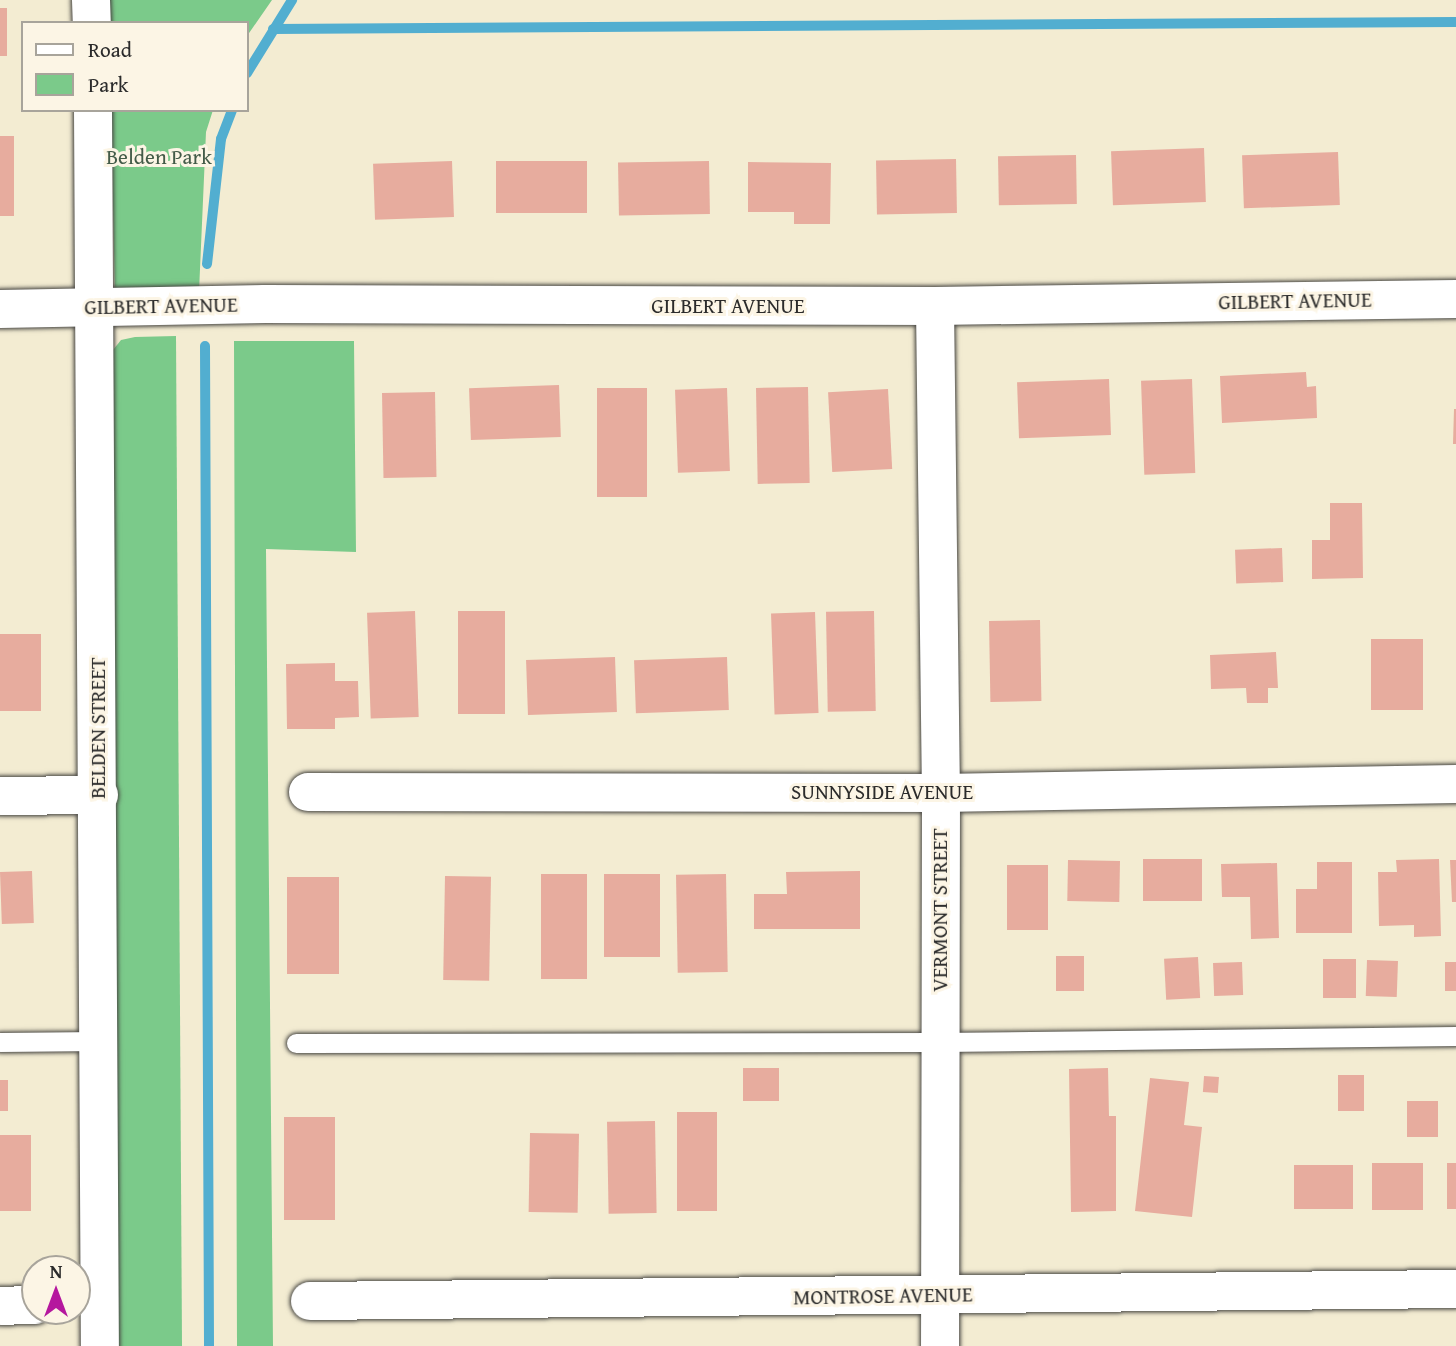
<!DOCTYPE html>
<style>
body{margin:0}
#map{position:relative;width:1456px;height:1346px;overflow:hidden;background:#f3ecd2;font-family:"Gentium Book Plus",serif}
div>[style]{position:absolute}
.green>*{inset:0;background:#7bca8a}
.stream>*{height:10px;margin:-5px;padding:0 5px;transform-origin:5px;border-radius:5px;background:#52aed0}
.building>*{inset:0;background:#e7ac9e;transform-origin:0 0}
.roads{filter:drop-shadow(0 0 2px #494844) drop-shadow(0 0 2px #494844)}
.lane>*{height:19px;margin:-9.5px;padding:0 9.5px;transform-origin:9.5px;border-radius:9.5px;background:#fff}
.street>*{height:38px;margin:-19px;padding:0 19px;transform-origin:19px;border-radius:19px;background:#fff}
.secondary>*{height:38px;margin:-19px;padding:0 19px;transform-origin:19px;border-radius:19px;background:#fff}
span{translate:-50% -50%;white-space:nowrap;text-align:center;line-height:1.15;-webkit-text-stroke:6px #fcf5e5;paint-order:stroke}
.park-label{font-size:21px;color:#435b48}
.street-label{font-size:21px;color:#2b2b2b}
.legend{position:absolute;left:21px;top:21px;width:228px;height:91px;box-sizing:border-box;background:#fcf5e5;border:2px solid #a8a49b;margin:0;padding:9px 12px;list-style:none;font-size:21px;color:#2b2b2b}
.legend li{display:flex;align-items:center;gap:14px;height:35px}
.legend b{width:35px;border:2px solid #a8a49b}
.north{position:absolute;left:21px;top:1255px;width:70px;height:70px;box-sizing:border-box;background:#fcf5e5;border:2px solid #a8a49b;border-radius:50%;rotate:0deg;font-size:19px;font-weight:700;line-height:28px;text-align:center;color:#2b2b2b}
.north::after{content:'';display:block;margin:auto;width:24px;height:32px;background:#b5179e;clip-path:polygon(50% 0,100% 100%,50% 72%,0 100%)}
</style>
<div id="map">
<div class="green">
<div style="clip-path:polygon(109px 0,272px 0,247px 36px,247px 23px,110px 23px)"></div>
<div style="clip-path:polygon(111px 110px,213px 110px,206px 132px,199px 292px,115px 296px)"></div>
<div style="clip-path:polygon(176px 336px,182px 1346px,117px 1346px,113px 350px,121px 340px,135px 337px)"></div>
<div style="clip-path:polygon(234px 341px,354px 341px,356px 552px,266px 549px,273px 1346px,237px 1346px)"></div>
</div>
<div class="stream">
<div style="left:273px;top:29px;width:1183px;rotate:-0.34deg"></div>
<div style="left:247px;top:73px;width:86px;rotate:-58.3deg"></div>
<div style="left:207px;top:264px;width:126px;rotate:-83.6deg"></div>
<div style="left:221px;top:139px;width:31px;rotate:-69deg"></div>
<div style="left:205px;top:346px;width:1000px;rotate:89.77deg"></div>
</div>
<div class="building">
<div style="left:0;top:8px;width:7px;height:48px"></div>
<div style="left:0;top:136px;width:14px;height:80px"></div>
<div style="left:1204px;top:148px;width:54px;height:93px;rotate:88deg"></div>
<div style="left:1338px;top:152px;width:53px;height:96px;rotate:88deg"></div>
<div style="left:1076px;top:155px;width:49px;height:78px;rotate:89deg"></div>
<div style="left:956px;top:159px;width:54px;height:80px;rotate:89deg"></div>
<div style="left:452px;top:161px;width:56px;height:79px;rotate:88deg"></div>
<div style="left:496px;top:161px;width:91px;height:52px"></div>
<div style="left:709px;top:161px;width:53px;height:91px;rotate:89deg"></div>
<div style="clip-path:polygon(748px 162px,831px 163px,830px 224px,794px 224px,794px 212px,748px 212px)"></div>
<div style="clip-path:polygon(1306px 372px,1307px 387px,1316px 386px,1317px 418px,1222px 423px,1220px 376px)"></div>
<div style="left:1109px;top:379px;width:56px;height:92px;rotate:88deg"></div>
<div style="left:1192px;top:379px;width:94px;height:51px;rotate:88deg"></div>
<div style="left:559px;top:385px;width:52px;height:90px;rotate:88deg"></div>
<div style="left:808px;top:387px;width:96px;height:52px;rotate:89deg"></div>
<div style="left:597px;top:388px;width:50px;height:109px"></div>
<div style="left:727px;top:388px;width:83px;height:52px;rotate:88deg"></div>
<div style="left:888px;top:389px;width:80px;height:60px;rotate:87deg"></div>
<div style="left:435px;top:392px;width:85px;height:53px;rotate:89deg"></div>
<div style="clip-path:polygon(1454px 409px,1456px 409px,1456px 444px,1453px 444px)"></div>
<div style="clip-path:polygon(1330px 503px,1362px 503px,1363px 578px,1312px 579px,1312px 540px,1330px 540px)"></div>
<div style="left:1282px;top:548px;width:34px;height:47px;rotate:88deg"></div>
<div style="left:415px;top:611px;width:106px;height:48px;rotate:88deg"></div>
<div style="left:458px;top:611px;width:47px;height:103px"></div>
<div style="left:874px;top:611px;width:100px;height:48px;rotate:89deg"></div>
<div style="left:815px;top:612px;width:101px;height:44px;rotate:88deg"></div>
<div style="left:1040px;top:620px;width:81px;height:51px;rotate:89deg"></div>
<div style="left:0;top:634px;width:41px;height:77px"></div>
<div style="left:1371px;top:639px;width:52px;height:71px"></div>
<div style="clip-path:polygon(1276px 652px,1278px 688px,1268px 688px,1268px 703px,1247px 703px,1246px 688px,1211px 689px,1210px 655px)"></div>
<div style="left:615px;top:657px;width:55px;height:89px;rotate:88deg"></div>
<div style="left:727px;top:657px;width:53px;height:93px;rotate:88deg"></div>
<div style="clip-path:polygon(335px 663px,335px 681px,358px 681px,359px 717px,335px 718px,335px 729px,287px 729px,286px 664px)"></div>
<div style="left:1202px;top:859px;width:42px;height:59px;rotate:90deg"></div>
<div style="clip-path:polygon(1439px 859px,1441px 936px,1414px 937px,1414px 925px,1379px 926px,1378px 872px,1397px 872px,1396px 860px)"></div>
<div style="left:1068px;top:860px;width:52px;height:41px;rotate:1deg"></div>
<div style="clip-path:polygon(1450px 860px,1456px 860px,1456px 902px,1452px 902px)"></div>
<div style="clip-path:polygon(1317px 862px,1352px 862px,1352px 933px,1296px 933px,1296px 889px,1317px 889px)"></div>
<div style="clip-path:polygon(1277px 863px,1279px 938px,1251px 939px,1250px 897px,1222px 897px,1221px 864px)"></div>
<div style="left:1007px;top:865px;width:41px;height:65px"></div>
<div style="left:32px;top:871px;width:52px;height:32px;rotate:88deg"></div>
<div style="clip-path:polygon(860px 871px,860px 929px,754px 929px,754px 894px,787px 894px,786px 872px)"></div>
<div style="left:541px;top:874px;width:46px;height:105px"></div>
<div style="left:604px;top:874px;width:56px;height:83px"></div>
<div style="left:726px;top:874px;width:98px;height:50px;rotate:89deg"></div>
<div style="left:445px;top:876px;width:46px;height:104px;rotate:1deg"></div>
<div style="left:287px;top:877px;width:52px;height:97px"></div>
<div style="left:1084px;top:956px;width:35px;height:28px;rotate:90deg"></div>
<div style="left:1198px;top:957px;width:41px;height:34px;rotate:87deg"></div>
<div style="left:1323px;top:959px;width:33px;height:39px"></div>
<div style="left:1367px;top:960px;width:31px;height:36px;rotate:2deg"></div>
<div style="left:1242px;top:962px;width:33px;height:29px;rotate:88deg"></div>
<div style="left:1445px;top:962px;width:11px;height:29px"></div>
<div style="left:743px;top:1068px;width:36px;height:33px"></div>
<div style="clip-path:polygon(1108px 1068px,1109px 1116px,1116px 1116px,1116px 1211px,1071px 1212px,1069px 1069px)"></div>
<div style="left:1364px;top:1075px;width:36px;height:26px;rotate:90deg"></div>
<div style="left:1204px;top:1076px;width:15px;height:16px;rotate:4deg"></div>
<div style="clip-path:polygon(1150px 1078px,1189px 1082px,1184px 1125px,1202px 1127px,1192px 1217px,1135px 1211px)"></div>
<div style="left:0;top:1080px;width:8px;height:31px"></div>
<div style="left:1407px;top:1101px;width:31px;height:36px"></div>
<div style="left:677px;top:1112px;width:40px;height:99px"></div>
<div style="left:284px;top:1117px;width:51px;height:103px"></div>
<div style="left:655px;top:1121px;width:92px;height:48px;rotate:89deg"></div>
<div style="left:530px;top:1133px;width:49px;height:79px;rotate:1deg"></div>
<div style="left:0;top:1135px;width:31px;height:76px"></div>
<div style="left:1372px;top:1163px;width:51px;height:47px"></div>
<div style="left:1447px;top:1163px;width:9px;height:46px"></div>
<div style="left:1294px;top:1165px;width:59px;height:44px"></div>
</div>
<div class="roads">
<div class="lane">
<div style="left:0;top:1042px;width:100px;rotate:-0.6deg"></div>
<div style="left:296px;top:1043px;width:643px;rotate:-0.09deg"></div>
<div style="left:939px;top:1042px;width:517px;rotate:-0.66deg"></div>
</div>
<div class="street">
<div style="left:91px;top:0;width:23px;rotate:88deg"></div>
<div style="left:93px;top:110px;width:1236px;rotate:89.68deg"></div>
<div style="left:935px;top:306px;width:487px;rotate:89.3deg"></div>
<div style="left:941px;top:793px;width:553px;rotate:90.1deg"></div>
<div style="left:308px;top:792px;width:633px;rotate:0.09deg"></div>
<div style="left:941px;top:793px;width:515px;rotate:-1deg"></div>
<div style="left:0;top:796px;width:99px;rotate:-0.6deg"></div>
<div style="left:310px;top:1301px;width:1146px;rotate:-0.6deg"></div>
<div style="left:0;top:1306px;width:35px;rotate:-2deg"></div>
</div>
<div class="secondary">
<div style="left:0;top:309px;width:265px;rotate:-1.1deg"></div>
<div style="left:265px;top:304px;width:670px;rotate:0.17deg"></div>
<div style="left:935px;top:306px;width:521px;rotate:-0.77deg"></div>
</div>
</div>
<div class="park-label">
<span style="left:159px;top:157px">Belden Park</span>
</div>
<div class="street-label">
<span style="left:1295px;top:301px;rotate:-1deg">GILBERT AVENUE</span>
<span style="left:161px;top:306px;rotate:-1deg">GILBERT AVENUE</span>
<span style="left:728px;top:306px">GILBERT AVENUE</span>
<span style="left:98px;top:728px;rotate:-90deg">BELDEN STREET</span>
<span style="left:882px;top:792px">SUNNYSIDE AVENUE</span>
<span style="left:940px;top:910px;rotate:-90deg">VERMONT STREET</span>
<span style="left:883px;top:1296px;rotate:-1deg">MONTROSE AVENUE</span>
</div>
<ul class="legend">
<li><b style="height:9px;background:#fff"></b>Road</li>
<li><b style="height:19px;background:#7bca8a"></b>Park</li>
</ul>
<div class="north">N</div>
</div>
